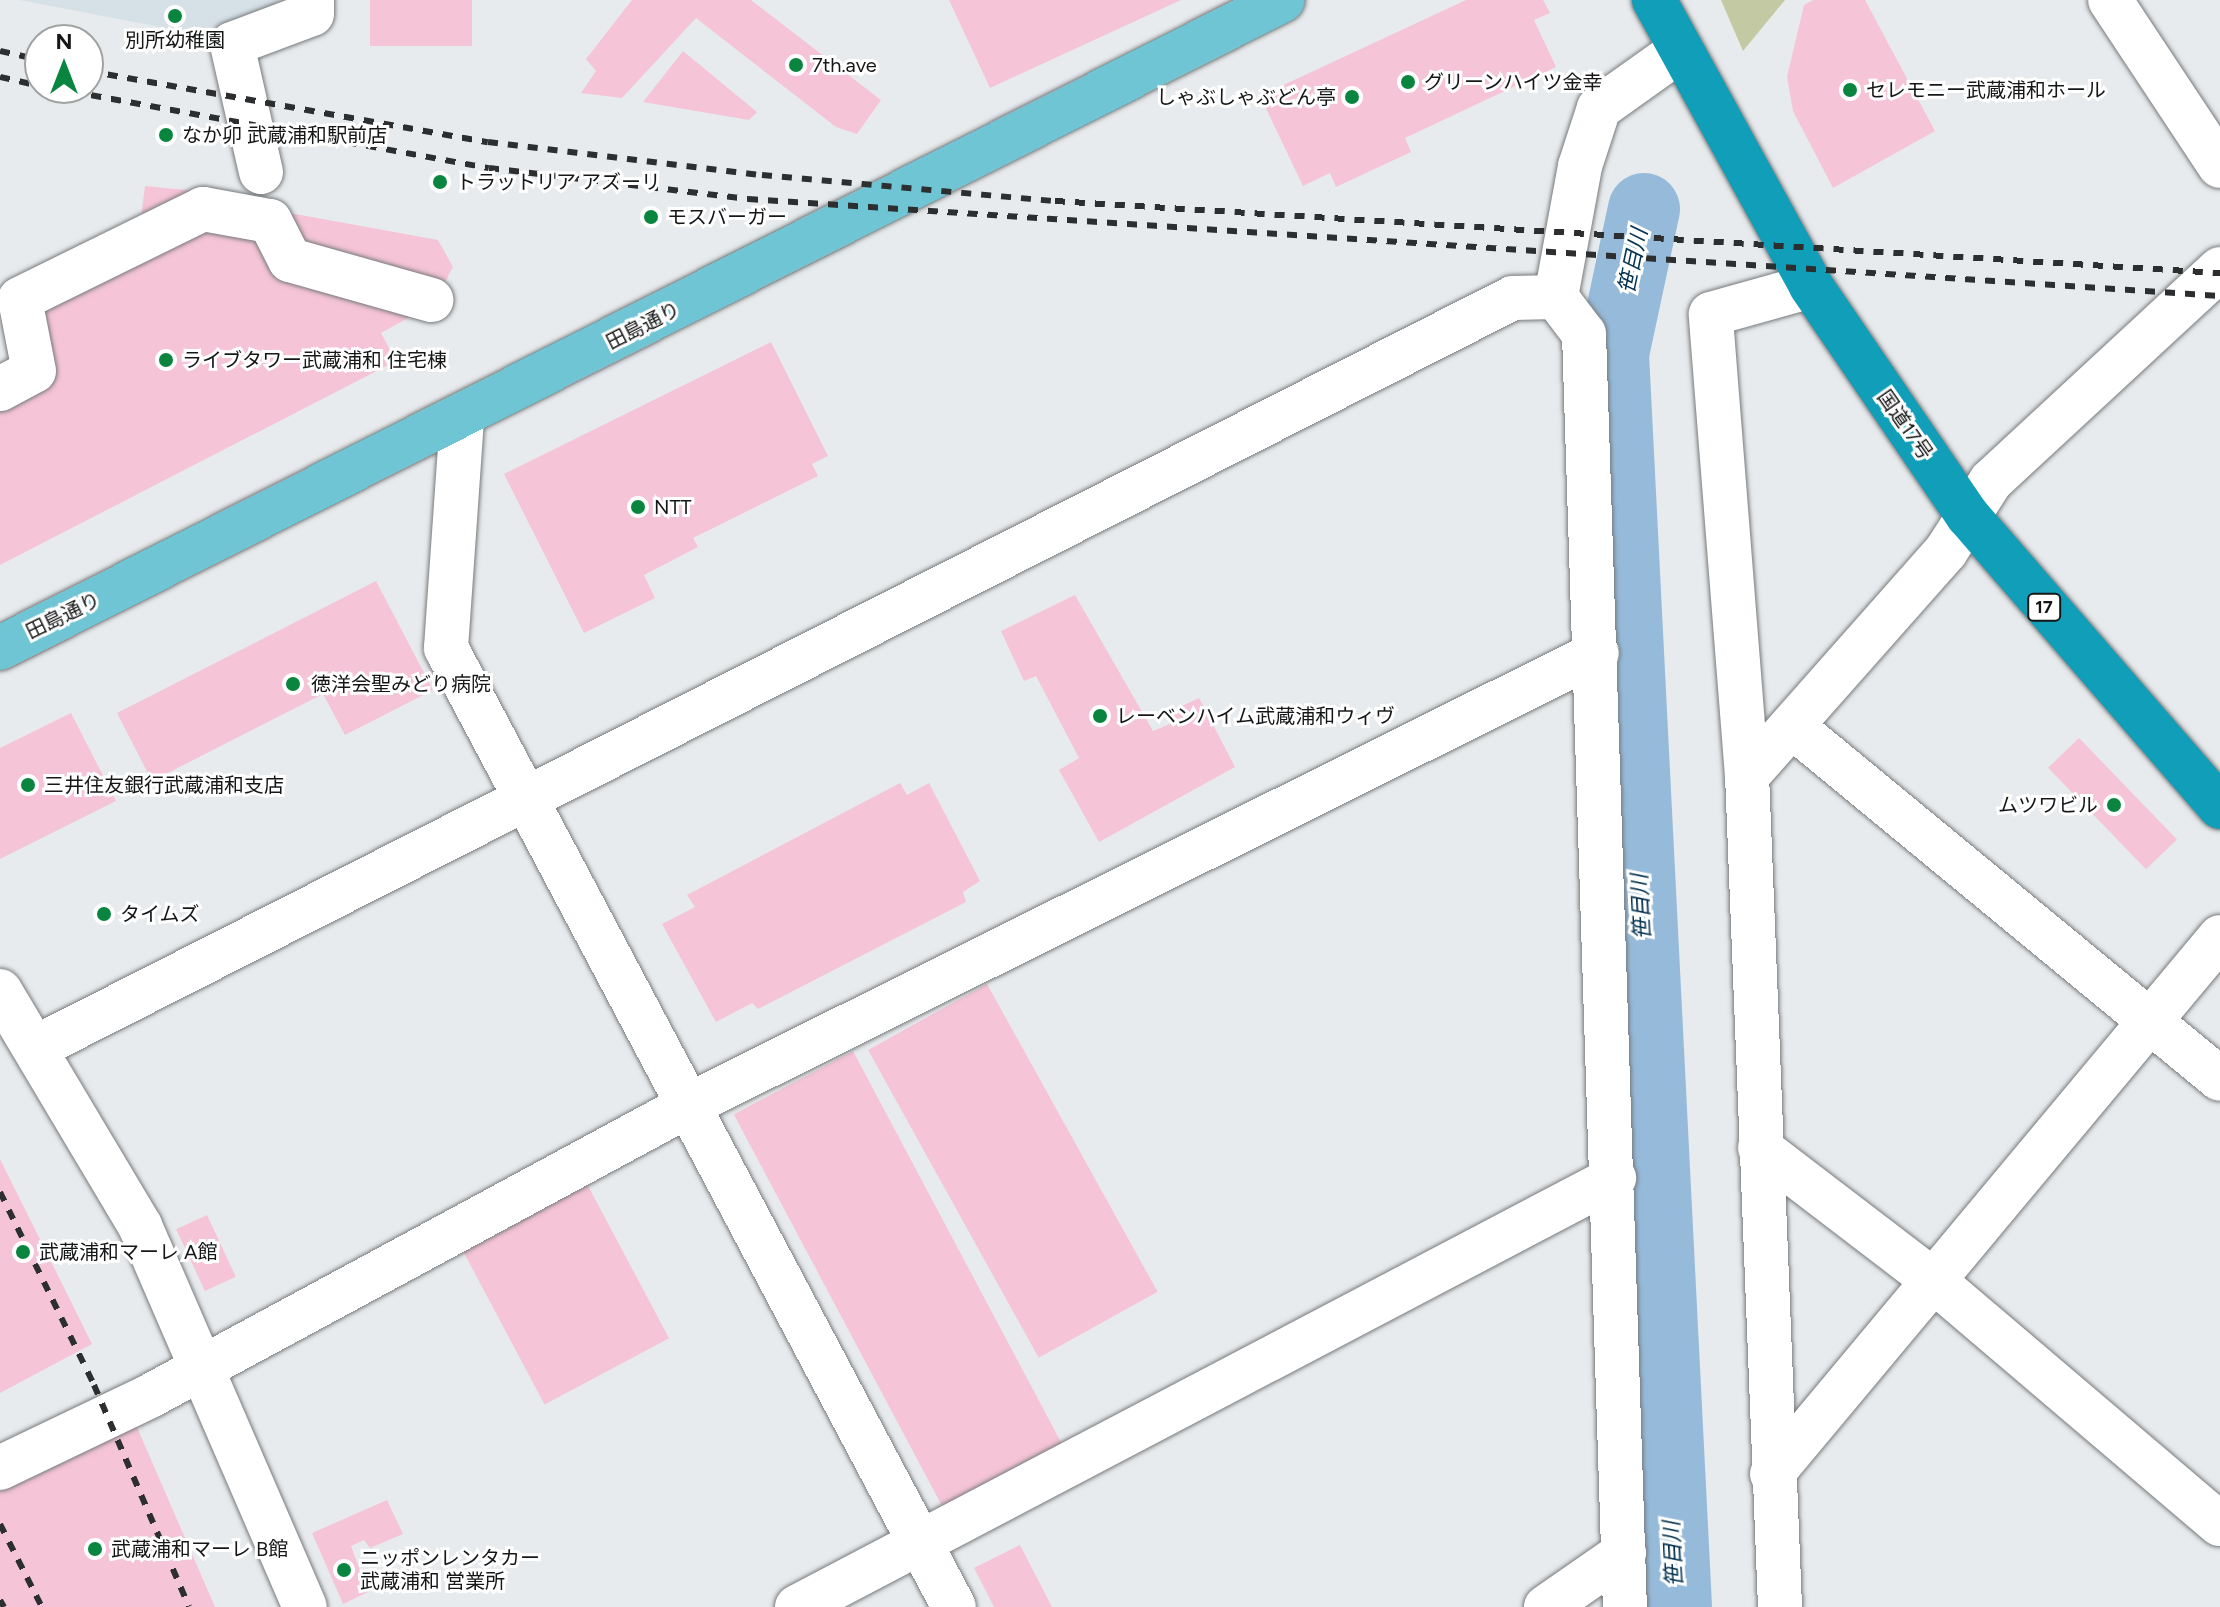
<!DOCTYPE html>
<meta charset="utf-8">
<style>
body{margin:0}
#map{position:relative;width:2220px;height:1607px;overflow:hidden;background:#e8ebed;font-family:Figtree,"Noto Sans JP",sans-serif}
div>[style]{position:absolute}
.built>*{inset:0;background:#d6e0e7}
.green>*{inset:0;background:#c3c9a2}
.river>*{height:72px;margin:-36px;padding:0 36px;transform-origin:36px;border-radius:36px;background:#96bbda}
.building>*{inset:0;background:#f5c4d6;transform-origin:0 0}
.roads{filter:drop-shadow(0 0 2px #777a7c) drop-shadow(0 0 2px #777a7c)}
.minor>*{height:44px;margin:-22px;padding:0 22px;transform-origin:22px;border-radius:22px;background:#fff}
.major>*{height:44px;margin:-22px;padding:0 22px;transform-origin:22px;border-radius:22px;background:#70c5d5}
.highway>*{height:44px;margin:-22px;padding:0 22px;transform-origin:22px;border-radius:22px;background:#109eb9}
.rail>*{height:6px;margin-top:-3px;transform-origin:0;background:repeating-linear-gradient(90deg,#2c2e2f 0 10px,transparent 0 20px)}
.dots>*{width:22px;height:22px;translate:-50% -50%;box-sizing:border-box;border:4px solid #fff;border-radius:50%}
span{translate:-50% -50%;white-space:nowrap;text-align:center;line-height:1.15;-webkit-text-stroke:6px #fff;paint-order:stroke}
.shield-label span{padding:2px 6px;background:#fff;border:2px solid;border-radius:6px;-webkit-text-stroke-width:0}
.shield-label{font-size:18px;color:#151617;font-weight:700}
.poi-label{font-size:20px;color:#151617}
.left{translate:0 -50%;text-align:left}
.right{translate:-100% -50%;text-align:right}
.street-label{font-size:20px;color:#151617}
.water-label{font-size:22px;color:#043250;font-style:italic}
.north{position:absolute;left:24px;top:24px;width:80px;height:80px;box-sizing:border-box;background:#fff;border:2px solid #a1a2a2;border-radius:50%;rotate:0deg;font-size:22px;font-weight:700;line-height:32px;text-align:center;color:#151617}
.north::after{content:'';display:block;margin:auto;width:28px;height:36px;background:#0a853f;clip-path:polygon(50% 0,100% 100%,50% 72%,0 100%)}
</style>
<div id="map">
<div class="built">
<div style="clip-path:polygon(20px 0,298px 0,191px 33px)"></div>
</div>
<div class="green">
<div style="clip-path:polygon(1721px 0,1785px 0,1743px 51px)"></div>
</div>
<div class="river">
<div style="left:1644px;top:209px;width:148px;rotate:102.1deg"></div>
<div style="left:1613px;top:354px;width:1255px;rotate:87.12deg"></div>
</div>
<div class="building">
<div style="left:370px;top:0;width:102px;height:46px"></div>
<div style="clip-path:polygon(632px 0,751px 0,881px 100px,857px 134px,836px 127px,696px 18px,622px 98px,581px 93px,596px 71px,586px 59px)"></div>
<div style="clip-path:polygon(949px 0,1181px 0,990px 88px)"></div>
<div style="clip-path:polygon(1466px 0,1543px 0,1550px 13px,1534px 20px,1556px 67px,1405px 138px,1411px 152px,1336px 187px,1330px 173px,1303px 186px,1260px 96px)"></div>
<div style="clip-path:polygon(1813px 0,1865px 0,1935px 131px,1833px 188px,1793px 111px,1787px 77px,1804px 5px)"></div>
<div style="clip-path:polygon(683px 51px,757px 112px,749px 120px,643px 102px)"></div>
<div style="clip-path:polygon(145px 186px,236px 195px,235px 203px,438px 240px,453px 267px,433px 304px,381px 333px,396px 361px,0 565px,0 381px,24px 368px,8px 291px,140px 225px)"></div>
<div style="clip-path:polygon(771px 342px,828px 456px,812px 464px,818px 476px,693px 538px,698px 547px,644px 575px,655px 598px,584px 633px,504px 474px)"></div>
<div style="clip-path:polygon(376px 581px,433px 690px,345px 735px,323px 694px,152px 781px,117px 713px)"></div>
<div style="clip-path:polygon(1075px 595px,1153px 731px,1177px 721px,1171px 711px,1199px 698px,1235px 767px,1099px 842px,1059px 770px,1079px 758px,1036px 676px,1024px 681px,1001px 631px)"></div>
<div style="clip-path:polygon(71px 713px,116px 801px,0 859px,0 748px)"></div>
<div style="left:2079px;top:738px;width:141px;height:43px;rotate:46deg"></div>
<div style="clip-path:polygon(900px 783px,907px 795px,929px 783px,980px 881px,963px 892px,966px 902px,758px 1009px,752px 1003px,716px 1022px,662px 924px,695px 907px,687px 895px)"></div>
<div style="left:987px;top:984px;width:352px;height:136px;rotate:61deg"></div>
<div style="left:853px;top:1051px;width:447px;height:135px;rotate:62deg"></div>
<div style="clip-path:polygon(0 1159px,92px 1344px,0 1393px)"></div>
<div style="left:586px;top:1182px;width:177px;height:141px;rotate:62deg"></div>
<div style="left:207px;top:1215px;width:68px;height:34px;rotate:65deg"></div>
<div style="clip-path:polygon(136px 1425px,215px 1607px,0 1607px,0 1491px)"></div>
<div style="clip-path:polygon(387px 1500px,403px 1534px,370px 1548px,364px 1540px,351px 1546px,368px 1592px,343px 1604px,312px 1533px)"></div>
<div style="clip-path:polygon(1020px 1545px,1052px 1607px,994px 1607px,974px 1568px)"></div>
</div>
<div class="roads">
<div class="minor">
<div style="left:2110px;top:0;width:199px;rotate:56.5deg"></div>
<div style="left:261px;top:172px;width:131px;rotate:-102.8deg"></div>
<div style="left:232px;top:44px;width:85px;rotate:-20.6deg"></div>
<div style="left:312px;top:14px;width:14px;rotate:-90deg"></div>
<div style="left:1556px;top:297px;width:46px;rotate:52.9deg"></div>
<div style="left:1584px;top:334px;width:1274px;rotate:88.16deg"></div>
<div style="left:0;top:389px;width:38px;rotate:-28deg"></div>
<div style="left:34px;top:371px;width:73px;rotate:-101deg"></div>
<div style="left:20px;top:299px;width:204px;rotate:-26.2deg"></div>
<div style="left:203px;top:209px;width:68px;rotate:10.2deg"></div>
<div style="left:270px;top:221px;width:44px;rotate:62.9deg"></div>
<div style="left:290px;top:260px;width:147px;rotate:15.8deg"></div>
<div style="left:462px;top:419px;width:230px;rotate:94deg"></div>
<div style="left:446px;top:648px;width:1085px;rotate:62.09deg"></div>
<div style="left:1793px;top:727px;width:553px;rotate:39.5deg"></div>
<div style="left:1747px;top:776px;width:300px;rotate:-48.5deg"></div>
<div style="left:1946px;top:551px;width:83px;rotate:-57.3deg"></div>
<div style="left:1991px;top:481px;width:312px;rotate:-42.8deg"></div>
<div style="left:0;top:991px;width:274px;rotate:59.2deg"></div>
<div style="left:140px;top:1226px;width:415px;rotate:66.6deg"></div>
<div style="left:35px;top:1048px;width:1657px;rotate:-26.91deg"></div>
<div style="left:1513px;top:298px;width:43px;rotate:-1.3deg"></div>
<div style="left:1556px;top:297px;width:133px;rotate:-79.6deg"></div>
<div style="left:1580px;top:166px;width:61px;rotate:-71.9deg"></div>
<div style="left:1599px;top:108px;width:98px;rotate:-35.5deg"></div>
<div style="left:1760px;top:1148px;width:219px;rotate:37.4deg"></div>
<div style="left:1934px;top:1281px;width:375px;rotate:40.4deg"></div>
<div style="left:0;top:1468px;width:166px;rotate:-25.6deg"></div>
<div style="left:150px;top:1396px;width:613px;rotate:-28.36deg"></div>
<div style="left:689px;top:1105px;width:1014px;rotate:-26.46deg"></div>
<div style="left:1772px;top:1474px;width:699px;rotate:-50.16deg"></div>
<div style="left:797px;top:1607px;width:923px;rotate:-27.7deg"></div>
<div style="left:1546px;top:1607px;width:95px;rotate:-34.7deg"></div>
<div style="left:1780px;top:1607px;width:832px;rotate:-92.27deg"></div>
<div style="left:1747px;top:776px;width:463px;rotate:-94.5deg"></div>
<div style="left:1711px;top:314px;width:104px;rotate:-15.6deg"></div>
</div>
<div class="major">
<div style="left:0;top:648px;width:1437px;rotate:-26.8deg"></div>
</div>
<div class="highway">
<div style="left:1654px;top:0;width:326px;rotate:61.2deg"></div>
<div style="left:1811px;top:286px;width:278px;rotate:55.7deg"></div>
<div style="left:1968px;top:516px;width:385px;rotate:49.1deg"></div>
</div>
</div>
<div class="rail">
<div style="left:0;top:51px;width:41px;rotate:12.7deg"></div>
<div style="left:88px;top:71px;width:406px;rotate:10.1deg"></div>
<div style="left:488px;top:142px;width:276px;rotate:6.9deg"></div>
<div style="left:762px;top:175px;width:294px;rotate:5.1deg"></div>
<div style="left:1055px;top:201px;width:1167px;rotate:3.54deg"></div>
<div style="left:0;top:77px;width:41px;rotate:12.7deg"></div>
<div style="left:52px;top:88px;width:444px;rotate:10.4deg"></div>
<div style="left:489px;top:168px;width:261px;rotate:6.8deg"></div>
<div style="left:748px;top:199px;width:1475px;rotate:3.77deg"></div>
<div style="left:0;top:1192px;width:215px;rotate:64deg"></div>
<div style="left:94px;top:1385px;width:241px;rotate:66.8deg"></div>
<div style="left:0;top:1524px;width:93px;rotate:63.2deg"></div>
<div style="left:0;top:1600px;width:8px;rotate:60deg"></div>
</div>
<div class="dots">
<div style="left:175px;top:16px;background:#0a853f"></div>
<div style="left:796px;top:65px;background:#0a853f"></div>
<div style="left:1408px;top:82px;background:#0a853f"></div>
<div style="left:1850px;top:90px;background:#0a853f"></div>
<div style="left:1352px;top:97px;background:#0a853f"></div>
<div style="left:166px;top:135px;background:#0a853f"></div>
<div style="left:440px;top:182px;background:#0a853f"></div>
<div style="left:651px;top:217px;background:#0a853f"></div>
<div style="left:166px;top:360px;background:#0a853f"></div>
<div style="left:638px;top:507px;background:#0a853f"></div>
<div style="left:293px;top:684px;background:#0a853f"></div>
<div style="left:1100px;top:716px;background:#0a853f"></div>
<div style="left:28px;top:785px;background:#0a853f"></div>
<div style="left:2114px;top:805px;background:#0a853f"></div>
<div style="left:104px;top:914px;background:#0a853f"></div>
<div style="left:23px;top:1252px;background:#0a853f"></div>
<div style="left:95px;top:1549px;background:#0a853f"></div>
<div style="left:344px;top:1570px;background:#0a853f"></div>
</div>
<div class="shield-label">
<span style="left:2044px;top:607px">17</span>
</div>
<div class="poi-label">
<span style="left:175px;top:40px">別所幼稚園</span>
<span class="left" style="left:812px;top:65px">7th.ave</span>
<span class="left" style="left:1424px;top:82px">グリーンハイツ金幸</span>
<span class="left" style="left:1866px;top:90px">セレモニー武蔵浦和ホール</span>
<span class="right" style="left:1336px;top:97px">しゃぶしゃぶどん亭</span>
<span class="left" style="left:182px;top:135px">なか卯 武蔵浦和駅前店</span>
<span class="left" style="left:456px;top:182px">トラットリア アズーリ</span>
<span class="left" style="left:667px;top:217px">モスバーガー</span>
<span class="left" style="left:182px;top:360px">ライブタワー武蔵浦和 住宅棟</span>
<span class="left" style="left:654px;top:507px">NTT</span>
<span class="left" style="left:311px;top:684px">徳洋会聖みどり病院</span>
<span class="left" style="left:1116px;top:716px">レーベンハイム武蔵浦和ウィヴ</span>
<span class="left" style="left:44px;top:785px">三井住友銀行武蔵浦和支店</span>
<span class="right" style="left:2098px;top:805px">ムツワビル</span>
<span class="left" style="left:120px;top:914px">タイムズ</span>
<span class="left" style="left:39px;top:1252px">武蔵浦和マーレ A館</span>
<span class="left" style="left:111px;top:1549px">武蔵浦和マーレ B館</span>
<span class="left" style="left:360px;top:1570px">ニッポンレンタカー<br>武蔵浦和 営業所</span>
</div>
<div class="street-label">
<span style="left:643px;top:326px;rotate:-27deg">田島通り</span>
<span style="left:1905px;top:425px;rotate:55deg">国道17号</span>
<span style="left:63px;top:616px;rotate:-26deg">田島通り</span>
</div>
<div class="water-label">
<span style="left:1633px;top:261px;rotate:-78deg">笹目川</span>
<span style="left:1641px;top:907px;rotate:-93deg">笹目川</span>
<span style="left:1673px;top:1554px;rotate:-93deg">笹目川</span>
</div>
<div class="north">N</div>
</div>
